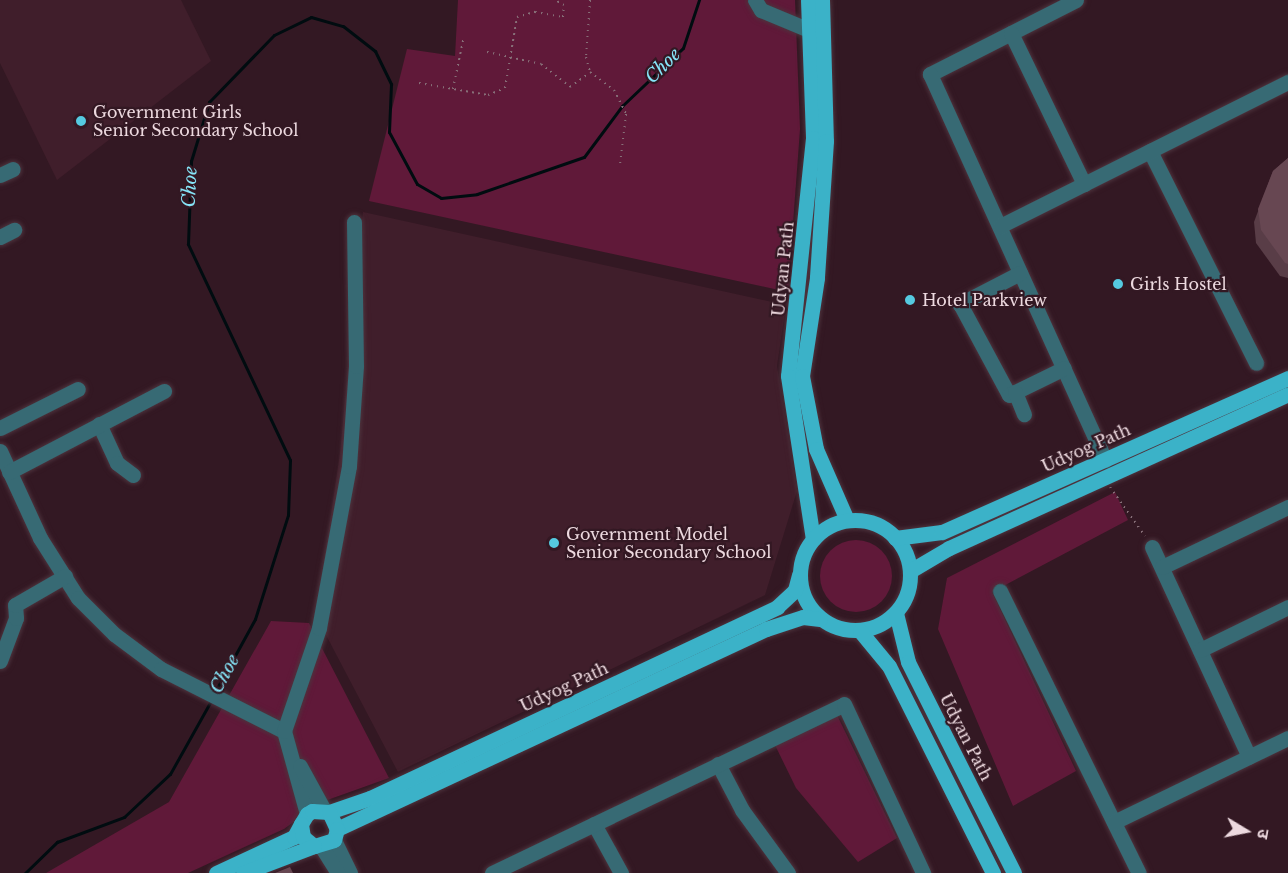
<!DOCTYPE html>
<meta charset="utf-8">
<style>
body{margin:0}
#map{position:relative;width:1288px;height:873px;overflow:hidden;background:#331823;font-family:"Libre Baskerville","Noto Sans Devanagari",serif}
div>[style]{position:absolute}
.built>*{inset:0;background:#401e2b}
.green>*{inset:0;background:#601939}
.round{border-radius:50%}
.stream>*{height:3px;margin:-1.5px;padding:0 1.5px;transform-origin:1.5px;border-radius:1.5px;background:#000c10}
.path>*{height:2px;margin-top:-1px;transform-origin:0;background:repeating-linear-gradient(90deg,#876f78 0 1.5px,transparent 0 6px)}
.roads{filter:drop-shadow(0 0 2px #4d333d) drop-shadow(0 0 2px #4d333d)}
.minor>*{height:15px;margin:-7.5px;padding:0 7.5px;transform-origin:7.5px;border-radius:7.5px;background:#376a74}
.major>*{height:15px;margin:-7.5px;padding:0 7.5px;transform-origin:7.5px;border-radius:7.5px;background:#3bb2c8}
.major>.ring{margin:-7.5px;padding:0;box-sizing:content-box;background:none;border:15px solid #3bb2c8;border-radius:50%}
.path-bridge>*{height:2px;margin-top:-1px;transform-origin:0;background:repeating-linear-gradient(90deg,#876f78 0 1.5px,transparent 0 6px)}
.wall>*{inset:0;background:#593d47}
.building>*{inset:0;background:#674752}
.dots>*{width:16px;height:16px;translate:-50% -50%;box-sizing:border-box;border:3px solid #331823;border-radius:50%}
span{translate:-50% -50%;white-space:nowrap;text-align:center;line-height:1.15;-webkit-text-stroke:4.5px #331823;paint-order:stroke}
.poi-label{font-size:16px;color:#edd9df}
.left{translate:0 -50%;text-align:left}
.street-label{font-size:16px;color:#edd9df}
.water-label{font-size:18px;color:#86e5f8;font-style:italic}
.north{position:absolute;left:1216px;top:801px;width:60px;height:60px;-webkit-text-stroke:4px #331823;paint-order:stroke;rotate:100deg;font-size:16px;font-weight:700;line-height:24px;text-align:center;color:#edd9df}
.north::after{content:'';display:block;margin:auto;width:21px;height:27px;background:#edd9df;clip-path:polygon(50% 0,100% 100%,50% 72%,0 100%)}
</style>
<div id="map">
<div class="built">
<div style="clip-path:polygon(0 0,181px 0,211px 61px,57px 180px,0 63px)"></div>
<div style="clip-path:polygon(363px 212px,786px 305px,777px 366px,797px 491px,765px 595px,398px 772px,316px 616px,340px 453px)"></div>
</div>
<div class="green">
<div style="clip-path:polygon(458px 0,795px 0,800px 129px,788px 292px,369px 201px,407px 49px,455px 56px)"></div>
<div style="clip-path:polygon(1115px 492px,1128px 520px,992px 592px,1076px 771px,1013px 806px,938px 629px,947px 578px)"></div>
<div class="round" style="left:820px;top:540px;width:72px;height:72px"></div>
<div style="clip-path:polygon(271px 621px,309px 623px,389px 778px,319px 803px,284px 829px,188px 873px,46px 873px,169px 802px)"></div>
<div style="clip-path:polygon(837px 715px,897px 838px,858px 862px,796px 788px,775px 745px)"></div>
</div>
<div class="stream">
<div style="left:216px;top:690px;width:81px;rotate:-61.2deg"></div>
<div style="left:255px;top:619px;width:109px;rotate:-72.4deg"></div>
<div style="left:288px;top:515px;width:55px;rotate:-87.9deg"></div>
<div style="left:290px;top:460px;width:239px;rotate:-115.3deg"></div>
<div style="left:188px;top:244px;width:83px;rotate:-87.9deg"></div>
<div style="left:191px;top:161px;width:62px;rotate:-73deg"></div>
<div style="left:209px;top:102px;width:93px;rotate:-45.9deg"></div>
<div style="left:274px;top:35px;width:41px;rotate:-25.9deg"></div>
<div style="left:311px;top:17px;width:33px;rotate:16deg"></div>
<div style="left:343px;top:26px;width:41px;rotate:38deg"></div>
<div style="left:375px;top:51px;width:37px;rotate:64deg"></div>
<div style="left:391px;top:84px;width:48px;rotate:92.4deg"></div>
<div style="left:389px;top:132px;width:59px;rotate:61.7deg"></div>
<div style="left:417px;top:184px;width:28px;rotate:30deg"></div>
<div style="left:441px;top:198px;width:36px;rotate:-6deg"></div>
<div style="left:477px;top:194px;width:113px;rotate:-19.1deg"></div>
<div style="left:584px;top:157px;width:64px;rotate:-53.3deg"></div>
<div style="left:622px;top:106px;width:84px;rotate:-43.6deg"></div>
<div style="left:683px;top:48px;width:51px;rotate:-71.6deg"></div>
<div style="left:25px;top:873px;width:45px;rotate:-44.1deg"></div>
<div style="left:57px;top:842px;width:72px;rotate:-20.5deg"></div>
<div style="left:124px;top:817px;width:63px;rotate:-43.1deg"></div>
<div style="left:170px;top:774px;width:86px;rotate:-60.8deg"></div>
</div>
<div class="path">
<div style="left:590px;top:0;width:57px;rotate:94deg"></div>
<div style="left:586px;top:57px;width:16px;rotate:75deg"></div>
<div style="left:590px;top:72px;width:30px;rotate:37deg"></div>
<div style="left:614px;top:90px;width:27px;rotate:63deg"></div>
<div style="left:626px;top:114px;width:50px;rotate:96.8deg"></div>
<div style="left:535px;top:12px;width:28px;rotate:10deg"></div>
<div style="left:563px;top:17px;width:12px;rotate:-85deg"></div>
<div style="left:564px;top:5px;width:10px;rotate:-151deg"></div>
<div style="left:487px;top:52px;width:55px;rotate:12.5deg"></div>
<div style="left:541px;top:64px;width:37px;rotate:38deg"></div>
<div style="left:570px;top:87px;width:24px;rotate:-36deg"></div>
<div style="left:419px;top:83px;width:70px;rotate:9.9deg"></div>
<div style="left:453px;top:89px;width:54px;rotate:-78.3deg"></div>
<div style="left:1110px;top:487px;width:60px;rotate:54.5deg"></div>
</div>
<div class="roads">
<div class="minor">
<div style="left:755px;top:0;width:12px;rotate:59deg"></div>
<div style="left:761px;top:10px;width:52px;rotate:22.6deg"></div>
<div style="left:1076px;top:0;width:164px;rotate:153.1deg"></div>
<div style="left:930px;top:74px;width:424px;rotate:65.6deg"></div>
<div style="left:1011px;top:33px;width:168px;rotate:64.2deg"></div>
<div style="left:1150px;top:151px;width:237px;rotate:63.4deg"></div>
<div style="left:0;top:175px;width:14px;rotate:-25deg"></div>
<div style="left:1000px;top:226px;width:322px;rotate:-26.6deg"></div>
<div style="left:0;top:237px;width:16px;rotate:-27deg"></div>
<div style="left:1020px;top:273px;width:68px;rotate:152.7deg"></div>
<div style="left:960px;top:304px;width:103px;rotate:61.7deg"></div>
<div style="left:1009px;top:395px;width:61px;rotate:-26.1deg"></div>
<div style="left:1015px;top:392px;width:24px;rotate:68deg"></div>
<div style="left:99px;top:424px;width:43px;rotate:65.2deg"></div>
<div style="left:117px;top:463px;width:20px;rotate:37deg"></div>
<div style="left:0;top:428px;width:87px;rotate:-26.6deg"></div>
<div style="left:0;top:451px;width:96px;rotate:65.3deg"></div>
<div style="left:40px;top:538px;width:71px;rotate:57.7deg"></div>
<div style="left:78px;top:598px;width:51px;rotate:45deg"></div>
<div style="left:114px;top:634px;width:59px;rotate:36.7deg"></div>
<div style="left:161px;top:669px;width:138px;rotate:26.8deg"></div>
<div style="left:284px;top:731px;width:86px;rotate:74.5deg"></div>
<div style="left:9px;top:472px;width:175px;rotate:-27.6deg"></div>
<div style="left:1152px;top:547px;width:231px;rotate:65.2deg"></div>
<div style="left:1162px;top:567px;width:140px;rotate:-25.5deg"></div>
<div style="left:1000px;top:591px;width:314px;rotate:63.8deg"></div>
<div style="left:1200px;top:650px;width:98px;rotate:-26deg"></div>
<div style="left:0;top:661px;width:46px;rotate:-69.6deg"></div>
<div style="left:16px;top:618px;width:13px;rotate:-94deg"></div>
<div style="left:15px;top:605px;width:58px;rotate:-30.1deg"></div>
<div style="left:284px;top:731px;width:109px;rotate:-71.2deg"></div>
<div style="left:319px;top:628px;width:165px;rotate:-79.5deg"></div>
<div style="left:349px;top:466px;width:100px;rotate:-86deg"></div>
<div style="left:356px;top:366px;width:144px;rotate:-90.8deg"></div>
<div style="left:718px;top:764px;width:52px;rotate:62.4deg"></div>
<div style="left:742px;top:810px;width:78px;rotate:53.9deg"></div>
<div style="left:300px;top:766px;width:50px;rotate:61.4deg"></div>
<div style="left:1114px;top:822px;width:193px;rotate:-25.8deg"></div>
<div style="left:594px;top:824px;width:56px;rotate:61.1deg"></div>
<div style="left:334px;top:840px;width:37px;rotate:64deg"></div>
<div style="left:321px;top:846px;width:32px;rotate:58deg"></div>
<div style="left:492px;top:873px;width:390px;rotate:-25.6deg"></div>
<div style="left:844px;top:704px;width:187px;rotate:64.9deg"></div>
</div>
<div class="major">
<div style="left:808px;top:0;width:138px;rotate:87.9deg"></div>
<div style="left:813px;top:138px;width:239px;rotate:96deg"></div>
<div style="left:788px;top:376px;width:165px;rotate:81.3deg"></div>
<div style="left:822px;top:0;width:141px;rotate:88.4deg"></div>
<div style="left:826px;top:141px;width:137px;rotate:93.8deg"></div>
<div style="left:817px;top:278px;width:99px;rotate:98.7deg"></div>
<div style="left:802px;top:376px;width:74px;rotate:79.1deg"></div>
<div style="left:816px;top:449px;width:77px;rotate:66.4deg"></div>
<div class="ring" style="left:800px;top:520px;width:95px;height:95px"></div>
<div style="left:895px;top:538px;width:47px;rotate:-7.3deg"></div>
<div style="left:942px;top:532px;width:379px;rotate:-24deg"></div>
<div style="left:910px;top:571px;width:45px;rotate:-30.5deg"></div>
<div style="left:949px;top:548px;width:372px;rotate:-24.4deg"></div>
<div style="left:896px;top:613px;width:50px;rotate:76.2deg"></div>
<div style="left:908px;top:662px;width:236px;rotate:63.3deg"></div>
<div style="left:860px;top:631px;width:45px;rotate:50.4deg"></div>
<div style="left:889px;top:666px;width:232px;rotate:63.3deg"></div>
<div style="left:329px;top:812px;width:43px;rotate:-18.9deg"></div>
<div style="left:370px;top:798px;width:450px;rotate:-25.1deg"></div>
<div style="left:777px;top:607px;width:25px;rotate:-43deg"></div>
<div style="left:795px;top:590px;width:16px;rotate:-75deg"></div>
<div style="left:337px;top:829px;width:473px;rotate:-25deg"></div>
<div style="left:766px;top:629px;width:39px;rotate:-18deg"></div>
<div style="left:803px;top:617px;width:17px;rotate:7deg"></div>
<div style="left:216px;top:873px;width:86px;rotate:-24.8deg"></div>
<div style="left:294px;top:837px;width:15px;rotate:-62deg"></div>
<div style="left:301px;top:824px;width:12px;rotate:-59deg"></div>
<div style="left:307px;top:814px;width:6px;rotate:-31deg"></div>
<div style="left:312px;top:811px;width:17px;rotate:3deg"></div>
<div style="left:329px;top:812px;width:19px;rotate:65deg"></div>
<div style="left:337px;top:829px;width:11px;rotate:105deg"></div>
<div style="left:334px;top:840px;width:21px;rotate:163deg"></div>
<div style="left:314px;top:846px;width:14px;rotate:-141deg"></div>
<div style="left:303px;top:837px;width:13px;rotate:-99deg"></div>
<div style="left:243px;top:873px;width:76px;rotate:-20.8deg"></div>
</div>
</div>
<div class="path-bridge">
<div style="left:488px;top:95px;width:18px;rotate:-22deg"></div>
<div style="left:505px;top:88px;width:72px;rotate:-80.4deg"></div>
<div style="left:517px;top:17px;width:19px;rotate:-16deg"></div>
</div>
<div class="wall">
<div style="clip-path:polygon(1288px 158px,1288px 278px,1280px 276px,1256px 243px,1254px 222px,1273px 171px)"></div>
</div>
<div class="building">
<div style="clip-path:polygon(1288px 158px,1288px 264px,1285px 263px,1261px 230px,1258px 209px,1273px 171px)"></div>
<div style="clip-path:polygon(290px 867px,293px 873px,275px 873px)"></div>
</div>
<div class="dots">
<div style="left:81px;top:121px;background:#55cae0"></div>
<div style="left:1118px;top:284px;background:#55cae0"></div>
<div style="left:910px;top:300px;background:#55cae0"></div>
<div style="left:554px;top:543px;background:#55cae0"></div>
</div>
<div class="poi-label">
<span class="left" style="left:93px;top:121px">Government Girls<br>Senior Secondary School</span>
<span class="left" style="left:1130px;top:284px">Girls Hostel</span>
<span class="left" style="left:922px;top:300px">Hotel Parkview</span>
<span class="left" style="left:566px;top:543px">Government Model<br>Senior Secondary School</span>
</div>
<div class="street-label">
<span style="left:783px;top:269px;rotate:-84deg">Udyan Path</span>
<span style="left:1086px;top:448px;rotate:-24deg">Udyog Path</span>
<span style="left:564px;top:687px;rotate:-25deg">Udyog Path</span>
<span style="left:966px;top:737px;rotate:63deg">Udyan Path</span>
</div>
<div class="water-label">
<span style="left:663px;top:66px;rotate:-45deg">Choe</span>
<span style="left:190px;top:187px;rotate:-87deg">Choe</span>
<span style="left:225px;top:674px;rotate:-61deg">Choe</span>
</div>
<div class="north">उ</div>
</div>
